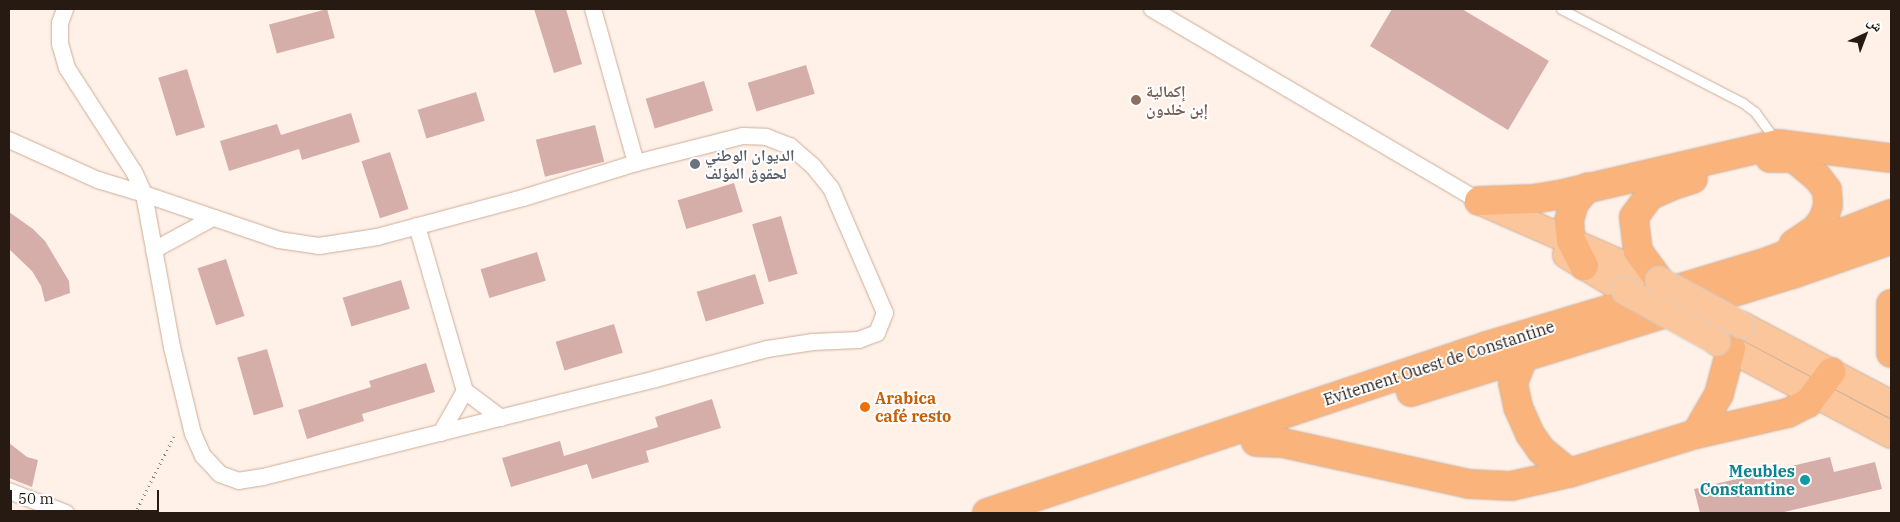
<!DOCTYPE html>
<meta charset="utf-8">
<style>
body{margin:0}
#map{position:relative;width:1900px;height:522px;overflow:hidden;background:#fff1e8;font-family:"IBM Plex Serif","Noto Naskh Arabic",serif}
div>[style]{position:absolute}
.building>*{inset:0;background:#d6aea9;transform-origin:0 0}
.path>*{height:3px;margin-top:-1.5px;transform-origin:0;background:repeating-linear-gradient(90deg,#8f8279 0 1px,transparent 0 5px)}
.roads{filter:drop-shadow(0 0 1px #ccad96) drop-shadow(0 0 1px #ccad96)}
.service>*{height:9px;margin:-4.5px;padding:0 4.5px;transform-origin:4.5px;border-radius:4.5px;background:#fff}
.minor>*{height:16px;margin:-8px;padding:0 8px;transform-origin:8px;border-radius:8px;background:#fff}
.primary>*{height:26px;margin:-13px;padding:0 13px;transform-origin:13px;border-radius:13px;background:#fbc69c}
.trunk>*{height:28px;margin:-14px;padding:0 14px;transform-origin:14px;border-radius:14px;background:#fab37b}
.bridges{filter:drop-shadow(0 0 1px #d4d1d0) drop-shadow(0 0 1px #d4d1d0)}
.primary-bridge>*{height:26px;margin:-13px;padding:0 13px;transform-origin:13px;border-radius:13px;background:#fbc69c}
.dots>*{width:14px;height:14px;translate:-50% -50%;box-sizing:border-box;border:2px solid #fff;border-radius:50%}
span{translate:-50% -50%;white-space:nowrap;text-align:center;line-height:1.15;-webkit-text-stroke:4px #fff;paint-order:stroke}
.education-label{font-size:16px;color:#785e54;font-weight:700}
.left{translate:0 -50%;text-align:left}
.worship-label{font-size:16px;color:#5b616d;font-weight:700}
.street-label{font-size:16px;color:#261a12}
.food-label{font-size:16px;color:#c56008;font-weight:700}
.culture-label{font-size:16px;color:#0d838f;font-weight:700}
.right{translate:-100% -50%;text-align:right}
.frame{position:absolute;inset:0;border:10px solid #261a12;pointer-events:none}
.north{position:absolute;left:1840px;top:10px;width:50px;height:50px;-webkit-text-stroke:4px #fff;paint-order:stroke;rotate:43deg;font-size:14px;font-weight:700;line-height:20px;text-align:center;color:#261a12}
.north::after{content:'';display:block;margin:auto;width:18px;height:22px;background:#261a12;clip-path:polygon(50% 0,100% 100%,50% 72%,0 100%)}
.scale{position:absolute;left:10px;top:490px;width:149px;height:22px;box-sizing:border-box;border:2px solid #261a12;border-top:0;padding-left:6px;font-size:15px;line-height:18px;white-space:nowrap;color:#261a12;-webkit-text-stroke:4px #fff;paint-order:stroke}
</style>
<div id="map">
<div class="building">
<div style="left:327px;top:9px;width:30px;height:60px;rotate:75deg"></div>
<div style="clip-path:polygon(534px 9px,566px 9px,582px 64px,554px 73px)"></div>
<div style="clip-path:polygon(1392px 9px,1462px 9px,1549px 61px,1508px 130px,1370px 46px)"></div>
<div style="left:806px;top:65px;width:30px;height:61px;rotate:73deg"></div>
<div style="left:187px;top:69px;width:61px;height:30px;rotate:73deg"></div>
<div style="left:704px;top:81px;width:31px;height:61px;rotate:73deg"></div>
<div style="left:476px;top:92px;width:30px;height:61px;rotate:73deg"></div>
<div style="clip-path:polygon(351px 113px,360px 142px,302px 160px,299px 149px,229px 171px,220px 141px,277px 124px,281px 135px)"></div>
<div style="left:595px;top:125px;width:38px;height:61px;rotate:76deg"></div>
<div style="left:390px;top:152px;width:60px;height:30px;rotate:72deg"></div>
<div style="left:734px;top:183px;width:30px;height:59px;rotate:73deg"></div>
<div style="clip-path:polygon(9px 212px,33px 229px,45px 241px,69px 281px,70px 293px,45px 302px,41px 286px,32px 271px,9px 249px)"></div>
<div style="left:781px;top:216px;width:60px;height:30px;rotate:74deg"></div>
<div style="left:537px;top:252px;width:30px;height:59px;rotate:73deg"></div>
<div style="left:226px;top:259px;width:60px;height:30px;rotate:72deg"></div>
<div style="left:755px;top:274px;width:31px;height:61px;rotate:73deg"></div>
<div style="left:401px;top:280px;width:30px;height:61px;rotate:73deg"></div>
<div style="left:614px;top:324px;width:30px;height:61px;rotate:73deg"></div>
<div style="left:267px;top:349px;width:60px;height:31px;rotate:74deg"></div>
<div style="clip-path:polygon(426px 363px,435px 392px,362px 414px,364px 421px,307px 439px,298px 410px,371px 387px,369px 381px)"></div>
<div style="clip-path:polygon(712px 399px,721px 428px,646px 451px,649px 462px,592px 479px,587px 464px,511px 487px,502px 458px,560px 441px,564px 456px,658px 427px,655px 417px)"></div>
<div style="clip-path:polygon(9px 443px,27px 457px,38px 460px,32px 487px,9px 478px)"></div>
<div style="clip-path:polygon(1830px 457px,1834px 472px,1875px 462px,1882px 489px,1780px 513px,1700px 513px,1694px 489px)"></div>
</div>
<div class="path">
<div style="left:135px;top:513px;width:86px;rotate:-63.1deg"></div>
</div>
<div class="roads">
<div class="service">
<div style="left:1561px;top:9px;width:205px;rotate:27.3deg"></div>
<div style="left:1743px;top:103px;width:15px;rotate:37deg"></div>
<div style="left:1755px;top:112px;width:36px;rotate:54deg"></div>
</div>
<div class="minor">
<div style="left:593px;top:9px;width:160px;rotate:74.4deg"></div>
<div style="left:1152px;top:9px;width:379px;rotate:30.4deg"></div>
<div style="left:9px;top:140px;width:98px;rotate:24.2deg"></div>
<div style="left:98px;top:180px;width:48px;rotate:16.9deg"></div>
<div style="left:144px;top:194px;width:143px;rotate:18.8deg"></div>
<div style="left:279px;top:240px;width:40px;rotate:8.5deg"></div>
<div style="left:319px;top:246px;width:59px;rotate:-8.8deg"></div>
<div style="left:377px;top:237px;width:151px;rotate:-15deg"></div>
<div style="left:523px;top:198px;width:118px;rotate:-17.2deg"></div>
<div style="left:636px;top:163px;width:110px;rotate:-14.2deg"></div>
<div style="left:743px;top:136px;width:23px;rotate:2deg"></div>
<div style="left:766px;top:137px;width:26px;rotate:21deg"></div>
<div style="left:790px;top:146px;width:30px;rotate:41deg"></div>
<div style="left:813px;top:166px;width:28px;rotate:51deg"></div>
<div style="left:831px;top:188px;width:136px;rotate:66.6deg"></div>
<div style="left:885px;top:313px;width:22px;rotate:112deg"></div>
<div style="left:877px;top:333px;width:19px;rotate:159deg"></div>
<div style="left:859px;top:340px;width:46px;rotate:177.5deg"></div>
<div style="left:813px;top:342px;width:47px;rotate:171.3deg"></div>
<div style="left:767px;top:349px;width:115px;rotate:164.9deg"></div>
<div style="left:656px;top:379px;width:405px;rotate:166deg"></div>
<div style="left:263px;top:477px;width:24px;rotate:171deg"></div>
<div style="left:239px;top:481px;width:20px;rotate:-160deg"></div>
<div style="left:220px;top:474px;width:25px;rotate:-133deg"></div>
<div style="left:203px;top:456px;width:24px;rotate:-114deg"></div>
<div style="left:193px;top:434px;width:89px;rotate:-103.6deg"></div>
<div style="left:172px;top:347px;width:156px;rotate:-100.4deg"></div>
<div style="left:144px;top:194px;width:24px;rotate:-114deg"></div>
<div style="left:134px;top:172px;width:124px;rotate:-122.8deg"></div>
<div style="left:67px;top:68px;width:25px;rotate:-106deg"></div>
<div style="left:60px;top:44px;width:21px;rotate:-90deg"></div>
<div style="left:60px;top:23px;width:15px;rotate:-70deg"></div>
<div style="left:417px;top:226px;width:172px;rotate:73.8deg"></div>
<div style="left:154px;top:250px;width:67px;rotate:-28.5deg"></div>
<div style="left:441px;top:433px;width:48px;rotate:-60.3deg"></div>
<div style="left:465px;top:391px;width:45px;rotate:36.9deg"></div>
<div style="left:9px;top:491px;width:61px;rotate:21.1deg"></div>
</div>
<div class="primary">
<div style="left:1479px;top:201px;width:197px;rotate:23.7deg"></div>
<div style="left:1566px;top:255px;width:69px;rotate:31.4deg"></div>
<div style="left:1742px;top:325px;width:169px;rotate:27.9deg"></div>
<div style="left:1717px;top:342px;width:197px;rotate:28.1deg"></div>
</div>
<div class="trunk">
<div style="left:1770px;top:158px;width:24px"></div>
<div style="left:1794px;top:158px;width:31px;rotate:40deg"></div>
<div style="left:1818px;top:178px;width:15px;rotate:53deg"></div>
<div style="left:1827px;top:190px;width:15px;rotate:86deg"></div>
<div style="left:1828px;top:205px;width:14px;rotate:107deg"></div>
<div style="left:1824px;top:218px;width:14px;rotate:126deg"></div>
<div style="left:1816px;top:229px;width:27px;rotate:146deg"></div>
<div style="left:1479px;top:201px;width:54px;rotate:-2.1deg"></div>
<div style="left:1533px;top:199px;width:26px;rotate:-9deg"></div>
<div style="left:1559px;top:195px;width:225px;rotate:-13.1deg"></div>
<div style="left:1778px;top:144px;width:114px;rotate:7.1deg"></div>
<div style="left:1584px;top:266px;width:29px;rotate:-117deg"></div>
<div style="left:1571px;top:240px;width:19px;rotate:-96deg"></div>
<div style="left:1569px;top:221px;width:19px;rotate:-74deg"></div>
<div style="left:1574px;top:203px;width:21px;rotate:-49deg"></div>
<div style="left:1659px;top:280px;width:36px;rotate:-126deg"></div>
<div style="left:1638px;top:251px;width:34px;rotate:-97deg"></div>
<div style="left:1634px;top:217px;width:26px;rotate:-54deg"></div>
<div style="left:1649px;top:196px;width:24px;rotate:-24deg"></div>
<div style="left:1671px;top:186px;width:23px;rotate:-18deg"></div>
<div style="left:1891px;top:304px;width:49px;rotate:90deg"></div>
<div style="left:1524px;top:355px;width:30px;rotate:111deg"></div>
<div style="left:1513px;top:383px;width:25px;rotate:78deg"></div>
<div style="left:1518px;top:407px;width:30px;rotate:66deg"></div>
<div style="left:1530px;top:434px;width:19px;rotate:55deg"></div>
<div style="left:1541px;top:450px;width:36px;rotate:39deg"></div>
<div style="left:1411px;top:392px;width:400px;rotate:-17.2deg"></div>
<div style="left:1793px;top:274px;width:104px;rotate:-19.1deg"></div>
<div style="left:1696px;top:434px;width:46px;rotate:-60.1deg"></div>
<div style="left:1719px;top:394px;width:47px;rotate:-75.1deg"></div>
<div style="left:1256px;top:442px;width:27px;rotate:2deg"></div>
<div style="left:1283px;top:443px;width:190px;rotate:12.4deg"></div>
<div style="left:1469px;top:484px;width:42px;rotate:2.7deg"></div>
<div style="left:1511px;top:486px;width:59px;rotate:-12.6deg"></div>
<div style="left:1569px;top:473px;width:133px;rotate:-17.1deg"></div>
<div style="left:1696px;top:434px;width:94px;rotate:-12.9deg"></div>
<div style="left:1788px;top:413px;width:22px;rotate:-27deg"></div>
<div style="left:1808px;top:403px;width:39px;rotate:-53deg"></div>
<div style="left:987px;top:513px;width:527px;rotate:-18.47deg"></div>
<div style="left:1487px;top:346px;width:292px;rotate:-16.7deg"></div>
<div style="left:1767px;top:262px;width:133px;rotate:-21.2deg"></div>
</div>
</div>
<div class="bridges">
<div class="primary-bridge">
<div style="left:1659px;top:280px;width:94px;rotate:28.5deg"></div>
<div style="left:1625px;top:291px;width:105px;rotate:29deg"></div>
</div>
</div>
<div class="dots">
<div style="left:1136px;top:100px;background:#8d6e63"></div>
<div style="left:695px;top:164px;background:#6b7280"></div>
<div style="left:865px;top:407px;background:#e8710a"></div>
<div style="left:1805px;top:480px;background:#0f9aa8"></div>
</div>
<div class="education-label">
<span class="left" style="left:1146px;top:100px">إكمالية<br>إبن خلدون</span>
</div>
<div class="worship-label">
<span class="left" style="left:705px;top:164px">الديوان الوطني<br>لحقوق المؤلف</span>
</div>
<div class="street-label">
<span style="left:1439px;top:363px;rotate:-18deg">Evitement Ouest de Constantine</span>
</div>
<div class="food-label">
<span class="left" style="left:875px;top:407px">Arabica<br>café resto</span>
</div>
<div class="culture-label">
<span class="right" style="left:1795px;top:480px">Meubles<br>Constantine</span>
</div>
<div class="frame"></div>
<div class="north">ش</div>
<div class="scale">50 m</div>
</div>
